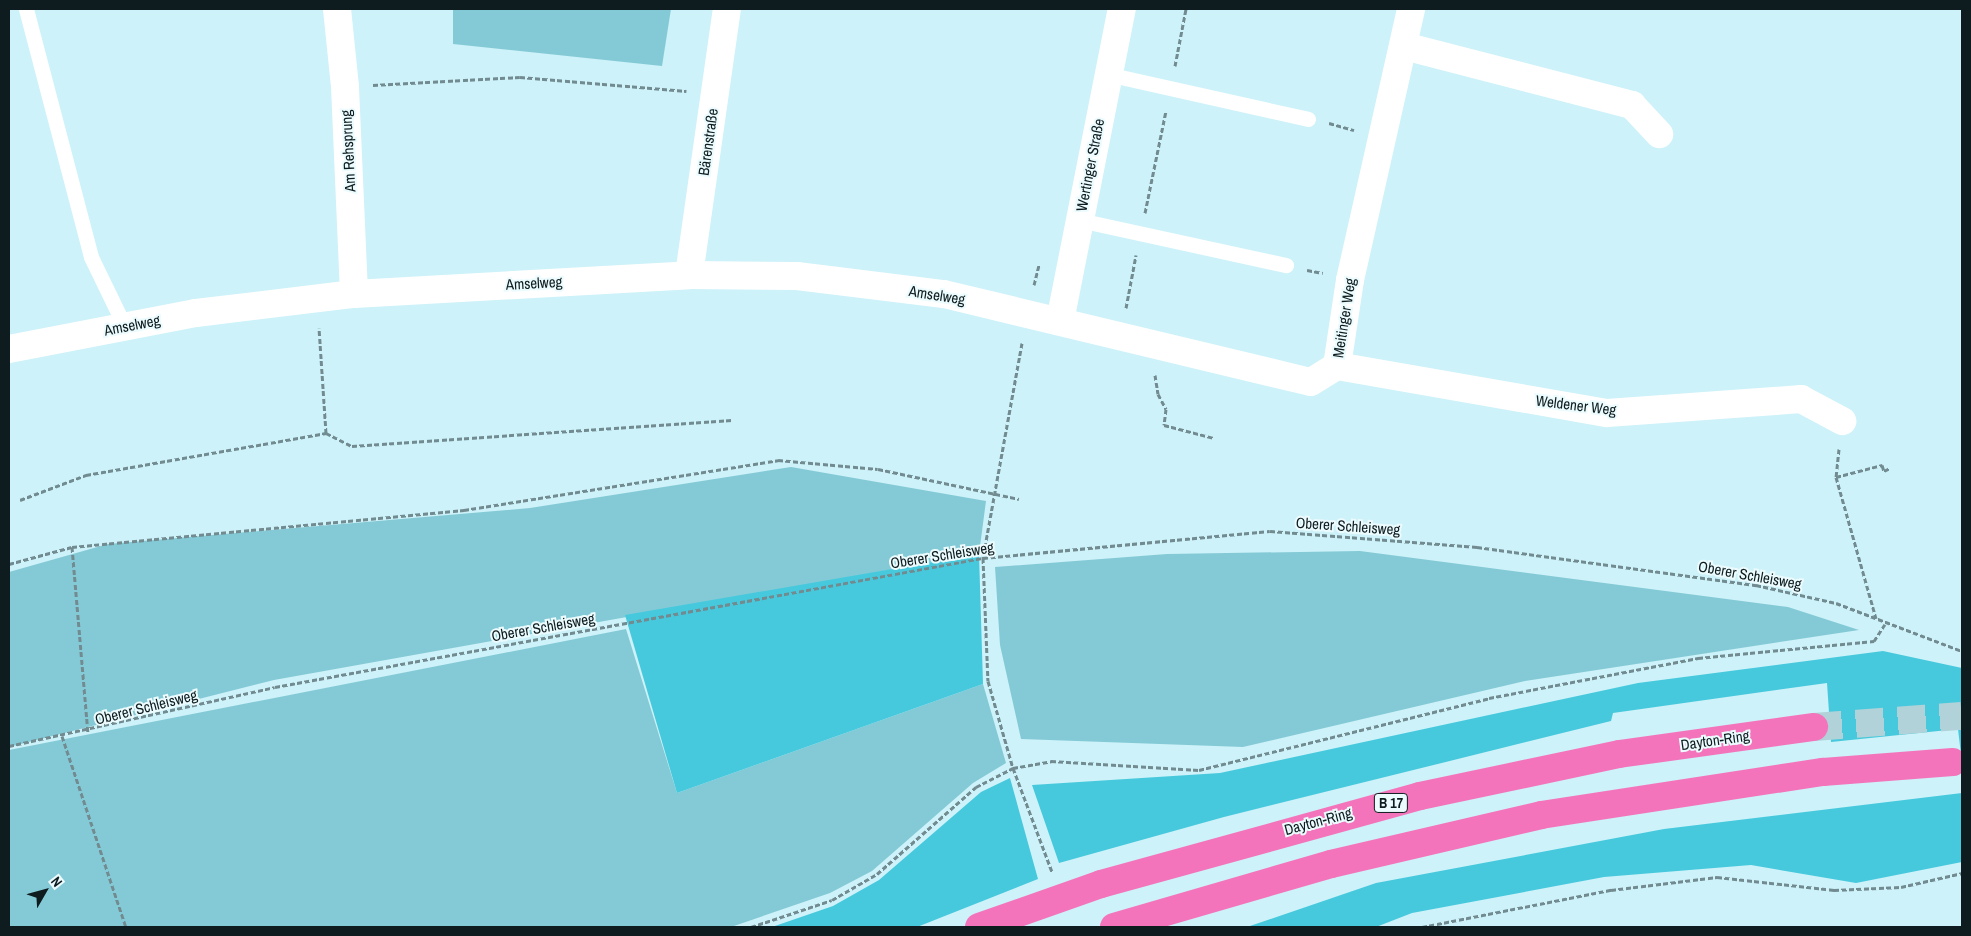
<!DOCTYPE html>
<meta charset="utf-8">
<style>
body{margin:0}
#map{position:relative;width:1971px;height:936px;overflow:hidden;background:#cdf2f9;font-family:"Archivo Narrow",sans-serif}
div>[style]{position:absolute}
.green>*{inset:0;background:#84cad6}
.forest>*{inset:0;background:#47c9dd}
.highway-tunnel>*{height:28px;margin-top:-14px;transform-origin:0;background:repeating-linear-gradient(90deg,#b0d2d8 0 28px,transparent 0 42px)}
.path>*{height:3px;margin-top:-1.5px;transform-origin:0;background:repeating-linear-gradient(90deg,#718b90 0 5px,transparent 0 7.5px)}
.lane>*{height:15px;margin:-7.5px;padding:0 7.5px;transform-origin:7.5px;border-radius:7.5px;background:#fff}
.street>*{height:28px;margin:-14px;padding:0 14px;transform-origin:14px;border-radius:14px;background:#fff}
.highway>*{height:28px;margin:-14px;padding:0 14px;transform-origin:14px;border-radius:14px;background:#f474bc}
span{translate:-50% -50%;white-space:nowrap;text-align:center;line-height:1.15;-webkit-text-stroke:4px #ecfbfe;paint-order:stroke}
.shield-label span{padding:1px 4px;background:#ecfbfe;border:1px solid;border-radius:4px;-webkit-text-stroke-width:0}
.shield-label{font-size:14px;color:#0e1c1f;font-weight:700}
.street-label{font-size:15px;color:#0e1c1f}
.frame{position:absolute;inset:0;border:10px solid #0e1c1f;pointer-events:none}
.north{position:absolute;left:20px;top:866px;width:50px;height:50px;-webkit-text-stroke:4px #ecfbfe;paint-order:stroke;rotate:52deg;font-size:14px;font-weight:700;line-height:20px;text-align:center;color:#0e1c1f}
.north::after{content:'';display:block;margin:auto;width:18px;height:22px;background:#0e1c1f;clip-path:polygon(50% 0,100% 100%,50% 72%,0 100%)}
</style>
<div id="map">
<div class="green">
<div style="clip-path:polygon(453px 9px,671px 9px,662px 66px,453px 44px)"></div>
<div style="clip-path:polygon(791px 467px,986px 501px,979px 554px,274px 680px,9px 747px,9px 572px,108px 544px,530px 508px)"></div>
<div style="clip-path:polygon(1360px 551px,1788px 607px,1859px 630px,1525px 681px,1243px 747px,1021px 739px,1000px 645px,995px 567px,1167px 554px)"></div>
<div style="clip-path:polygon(626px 629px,677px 793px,983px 684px,1006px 763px,973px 783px,872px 871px,830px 893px,731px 927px,9px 927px,9px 750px)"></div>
</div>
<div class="forest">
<div style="clip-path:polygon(979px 554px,983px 684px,677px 793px,625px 615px)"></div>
<div style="clip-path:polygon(1883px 651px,1962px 668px,1962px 763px,1958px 729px,1831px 742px,1827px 683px,1613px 713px,1611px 721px,1224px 817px,1059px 863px,1032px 785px,1220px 773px,1638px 683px)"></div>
<div style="clip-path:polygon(1010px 778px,1038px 879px,917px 927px,772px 927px,833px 906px,879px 880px,981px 792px)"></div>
<div style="clip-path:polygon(1962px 793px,1962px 862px,1856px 883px,1751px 865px,1604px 877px,1412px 913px,1376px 927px,1247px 927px,1376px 883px,1664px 829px)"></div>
</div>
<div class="highway-tunnel">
<div style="left:1814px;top:727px;width:148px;rotate:-4.3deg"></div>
</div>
<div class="path">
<div style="left:1175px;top:66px;width:58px;rotate:-79.1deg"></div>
<div style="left:373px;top:85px;width:147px;rotate:-3.1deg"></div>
<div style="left:520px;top:77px;width:167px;rotate:4.8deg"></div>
<div style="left:1329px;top:123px;width:26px;rotate:16deg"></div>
<div style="left:1145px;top:213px;width:104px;rotate:-78.4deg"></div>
<div style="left:1307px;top:270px;width:16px;rotate:11deg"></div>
<div style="left:1034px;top:285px;width:21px;rotate:-76deg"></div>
<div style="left:1126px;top:308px;width:54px;rotate:-79.3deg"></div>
<div style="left:1022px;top:343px;width:219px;rotate:100.3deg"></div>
<div style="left:983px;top:558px;width:123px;rotate:87.7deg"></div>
<div style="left:988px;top:681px;width:91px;rotate:74deg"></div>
<div style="left:1013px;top:768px;width:111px;rotate:69.4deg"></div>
<div style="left:1155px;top:375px;width:19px;rotate:81deg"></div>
<div style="left:1158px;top:394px;width:17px;rotate:62deg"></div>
<div style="left:1166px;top:409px;width:16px;rotate:97deg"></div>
<div style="left:1164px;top:425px;width:52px;rotate:14.6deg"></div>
<div style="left:326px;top:433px;width:29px;rotate:27deg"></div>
<div style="left:352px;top:446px;width:381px;rotate:-3.9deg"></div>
<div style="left:1839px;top:449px;width:28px;rotate:96deg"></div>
<div style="left:1836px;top:477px;width:147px;rotate:74.2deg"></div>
<div style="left:1836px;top:477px;width:48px;rotate:-14.6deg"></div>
<div style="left:1882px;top:465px;width:6px;rotate:72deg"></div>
<div style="left:1884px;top:471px;width:7px;rotate:-27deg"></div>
<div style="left:20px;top:500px;width:71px;rotate:-20.7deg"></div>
<div style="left:86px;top:475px;width:244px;rotate:-9.9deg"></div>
<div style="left:326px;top:433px;width:105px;rotate:-93.8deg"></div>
<div style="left:72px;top:547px;width:186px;rotate:85.1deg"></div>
<div style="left:9px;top:564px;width:65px;rotate:-15.1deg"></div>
<div style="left:72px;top:547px;width:394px;rotate:-5.4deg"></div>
<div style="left:464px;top:510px;width:318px;rotate:-9deg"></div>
<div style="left:778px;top:460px;width:100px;rotate:5.1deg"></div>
<div style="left:878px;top:469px;width:144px;rotate:12deg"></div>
<div style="left:62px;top:736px;width:201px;rotate:71.5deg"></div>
<div style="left:9px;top:746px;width:272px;rotate:-12.5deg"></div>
<div style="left:275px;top:687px;width:720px;rotate:-10.33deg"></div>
<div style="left:983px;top:558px;width:288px;rotate:-5.4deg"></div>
<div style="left:1270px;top:531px;width:208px;rotate:4.4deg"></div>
<div style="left:1477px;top:547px;width:282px;rotate:7.8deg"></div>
<div style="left:1756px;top:585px;width:82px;rotate:12.7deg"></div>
<div style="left:1836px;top:603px;width:135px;rotate:20.9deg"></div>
<div style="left:751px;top:927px;width:85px;rotate:-18.4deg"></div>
<div style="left:832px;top:900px;width:52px;rotate:-30deg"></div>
<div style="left:877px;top:874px;width:132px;rotate:-41.3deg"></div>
<div style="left:976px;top:787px;width:42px;rotate:-27.2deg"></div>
<div style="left:1013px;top:768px;width:39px;rotate:-10deg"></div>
<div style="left:1051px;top:761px;width:148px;rotate:3.5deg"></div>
<div style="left:1199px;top:770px;width:299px;rotate:-13.9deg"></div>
<div style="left:1489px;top:698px;width:213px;rotate:-10.8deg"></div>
<div style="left:1698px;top:658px;width:177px;rotate:-5.5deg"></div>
<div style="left:1874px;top:641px;width:20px;rotate:-57deg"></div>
<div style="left:1422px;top:927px;width:193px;rotate:-11.1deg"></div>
<div style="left:1611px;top:890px;width:107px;rotate:-7deg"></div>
<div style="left:1717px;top:877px;width:118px;rotate:6.3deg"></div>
<div style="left:1834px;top:890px;width:67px;rotate:-2.6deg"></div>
<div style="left:1901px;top:887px;width:63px;rotate:-12.9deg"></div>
</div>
<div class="lane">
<div style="left:26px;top:9px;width:256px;rotate:75.3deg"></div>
<div style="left:91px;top:257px;width:78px;rotate:64.1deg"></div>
<div style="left:1107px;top:74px;width:206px;rotate:12.6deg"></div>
<div style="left:1079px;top:220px;width:212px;rotate:12.3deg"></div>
</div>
<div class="street">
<div style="left:337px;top:9px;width:78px;rotate:84.1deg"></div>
<div style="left:345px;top:87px;width:207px;rotate:87.5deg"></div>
<div style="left:1404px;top:46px;width:236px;rotate:14.5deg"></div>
<div style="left:1632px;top:105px;width:40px;rotate:47deg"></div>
<div style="left:689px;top:275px;width:269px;rotate:-81.9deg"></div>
<div style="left:1060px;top:321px;width:318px;rotate:-78.8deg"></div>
<div style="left:9px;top:349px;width:190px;rotate:-10.9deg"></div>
<div style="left:196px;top:313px;width:159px;rotate:-6.9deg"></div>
<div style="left:354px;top:294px;width:336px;rotate:-3.2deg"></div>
<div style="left:689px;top:275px;width:108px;rotate:0.5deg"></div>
<div style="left:797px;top:276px;width:148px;rotate:7deg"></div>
<div style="left:944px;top:294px;width:377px;rotate:13.5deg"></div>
<div style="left:1311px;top:382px;width:31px;rotate:-32deg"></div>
<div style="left:1337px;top:366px;width:87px;rotate:-81.4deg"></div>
<div style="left:1350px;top:280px;width:278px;rotate:-77.3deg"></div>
<div style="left:1337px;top:366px;width:274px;rotate:9.9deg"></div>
<div style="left:1607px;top:413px;width:195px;rotate:-4.1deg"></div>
<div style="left:1801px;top:399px;width:47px;rotate:28.2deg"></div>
</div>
<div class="highway">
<div style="left:979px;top:927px;width:129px;rotate:-19.4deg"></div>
<div style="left:1101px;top:884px;width:331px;rotate:-15.4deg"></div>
<div style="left:1420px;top:796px;width:203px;rotate:-11.9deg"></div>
<div style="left:1619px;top:754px;width:197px;rotate:-7.9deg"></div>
<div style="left:1114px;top:927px;width:226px;rotate:-16.2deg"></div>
<div style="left:1331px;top:864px;width:216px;rotate:-13.1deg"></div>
<div style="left:1541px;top:815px;width:285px;rotate:-8.7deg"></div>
<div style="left:1823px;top:772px;width:130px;rotate:-4.4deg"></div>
</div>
<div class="shield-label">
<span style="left:1391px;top:803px">B 17</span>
</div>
<div class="street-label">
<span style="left:708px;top:142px;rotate:-82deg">Bärenstraße</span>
<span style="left:348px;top:151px;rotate:-93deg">Am Rehsprung</span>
<span style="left:1090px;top:165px;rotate:-79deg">Wertinger Straße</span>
<span style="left:534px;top:283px;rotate:-3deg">Amselweg</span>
<span style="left:937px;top:295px;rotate:9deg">Amselweg</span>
<span style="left:1344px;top:318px;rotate:-81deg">Meitinger Weg</span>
<span style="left:132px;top:325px;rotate:-11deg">Amselweg</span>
<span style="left:1576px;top:405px;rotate:7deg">Weldener Weg</span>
<span style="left:1348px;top:526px;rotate:4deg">Oberer Schleisweg</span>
<span style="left:942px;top:555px;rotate:-9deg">Oberer Schleisweg</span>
<span style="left:1750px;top:575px;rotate:10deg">Oberer Schleisweg</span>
<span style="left:543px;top:627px;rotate:-10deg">Oberer Schleisweg</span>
<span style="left:146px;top:707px;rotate:-14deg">Oberer Schleisweg</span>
<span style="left:1715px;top:740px;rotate:-8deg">Dayton-Ring</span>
<span style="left:1318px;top:821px;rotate:-15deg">Dayton-Ring</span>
</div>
<div class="frame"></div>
<div class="north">N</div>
</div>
